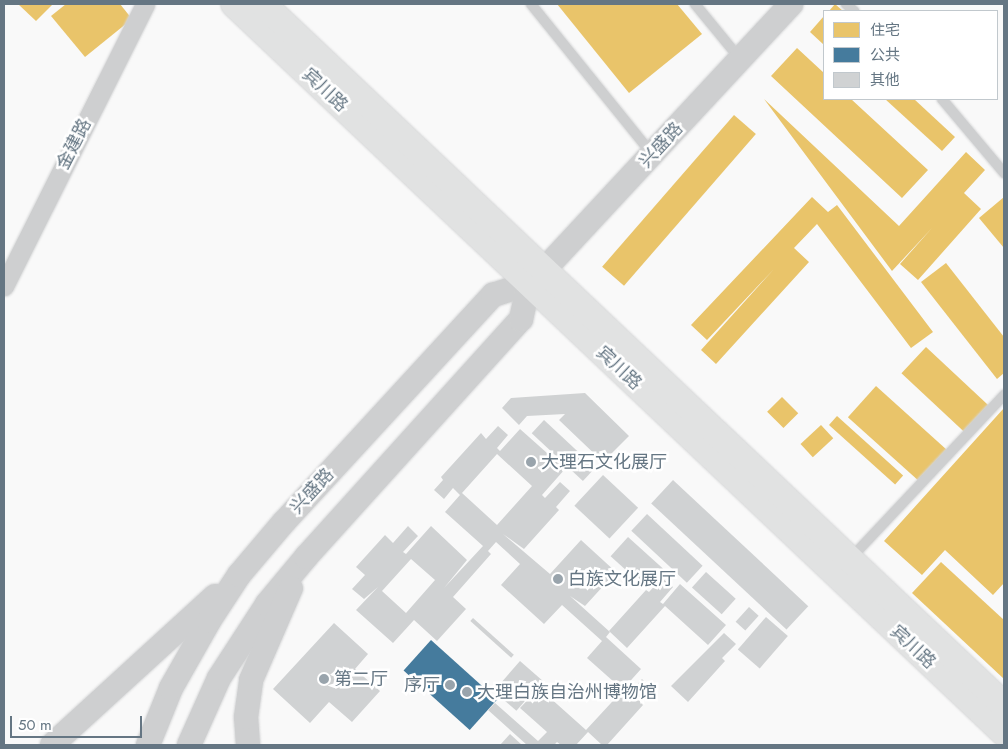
<!DOCTYPE html>
<meta charset="utf-8">
<style>
body{margin:0}
#map{position:relative;width:1008px;height:749px;overflow:hidden;background:#f9f9f9;font-family:Jost,"Noto Sans SC",sans-serif}
div>[style]{position:absolute}
.homes>*{inset:0;background:#e9c46a;transform-origin:0 0}
.public>*{inset:0;background:#457b9d;transform-origin:0 0}
.building>*{inset:0;background:#d0d2d3;transform-origin:0 0}
.roads{filter:drop-shadow(0 0 1px #d5d6d7) drop-shadow(0 0 1px #d5d6d7)}
.service>*{height:10px;margin:-5px;padding:0 5px;transform-origin:5px;border-radius:5px;background:#cecfd0}
.minor>*{height:19px;margin:-9.5px;padding:0 9.5px;transform-origin:9.5px;border-radius:9.5px;background:#cecfd0}
.tertiary>*{height:24px;margin:-12px;padding:0 12px;transform-origin:12px;border-radius:12px;background:#cecfd0}
.secondary>*{height:26px;margin:-13px;padding:0 13px;transform-origin:13px;border-radius:13px;background:#e1e2e2}
.dots>*{width:14px;height:14px;translate:-50% -50%;box-sizing:border-box;border:2px solid #fff;border-radius:50%}
span{translate:-50% -50%;white-space:nowrap;text-align:center;line-height:1.15;-webkit-text-stroke:5px #fff;paint-order:stroke}
.street-label{font-size:18px;color:#657683}
.poi-label{font-size:18px;color:#657683}
.left{translate:0 -50%;text-align:left}
.right{translate:-100% -50%;text-align:right}
.frame{position:absolute;inset:0;border:5px solid #657683;pointer-events:none}
.legend{position:absolute;left:823px;top:10px;width:175px;height:90px;box-sizing:border-box;background:#fff;border:1px solid #c1c8cd;margin:0;padding:6px 9px;list-style:none;font-size:15px;color:#657683}
.legend li{display:flex;align-items:center;gap:10px;height:25px}
.legend b{width:25px;border:1px solid #c1c8cd}
.scale{position:absolute;left:10px;top:716px;width:132px;height:22px;box-sizing:border-box;border:2px solid #657683;border-top:0;padding-left:6px;font-size:15px;line-height:18px;white-space:nowrap;color:#657683;-webkit-text-stroke:4px #fff;paint-order:stroke}
</style>
<div id="map">
<div class="homes">
<div style="clip-path:polygon(18px 4px,53px 4px,36px 21px)"></div>
<div style="clip-path:polygon(66px 4px,120px 4px,132px 19px,85px 57px,51px 16px)"></div>
<div style="clip-path:polygon(557px 4px,677px 4px,702px 34px,629px 93px)"></div>
<div style="clip-path:polygon(835px 4px,843px 11px,829px 11px)"></div>
<div style="clip-path:polygon(824px 16px,824px 45px,810px 32px)"></div>
<div style="clip-path:polygon(797px 48px,824px 73px,824px 99px,851px 99px,928px 170px,902px 198px,771px 76px)"></div>
<div style="clip-path:polygon(764px 99px,899px 226px,966px 152px,985px 170px,964px 193px,981px 209px,918px 280px,900px 264px,932px 228px,892px 271px)"></div>
<div style="clip-path:polygon(885px 99px,914px 99px,955px 137px,942px 151px)"></div>
<div style="left:734px;top:115px;width:29px;height:201px;rotate:41deg"></div>
<div style="clip-path:polygon(812px 197px,828px 212px,837px 205px,933px 332px,911px 348px,817px 224px,794px 248px,809px 262px,716px 364px,701px 350px,774px 269px,707px 340px,691px 325px)"></div>
<div style="clip-path:polygon(1004px 197px,1004px 248px,979px 218px)"></div>
<div style="clip-path:polygon(946px 263px,1004px 337px,1004px 373px,997px 379px,921px 282px)"></div>
<div style="left:926px;top:347px;width:86px;height:36px;rotate:43deg"></div>
<div style="left:876px;top:386px;width:97px;height:42px;rotate:42deg"></div>
<div style="left:782px;top:397px;width:23px;height:21px;rotate:45deg"></div>
<div style="clip-path:polygon(1004px 408px,1004px 583px,993px 595px,945px 550px,922px 575px,884px 541px)"></div>
<div style="left:837px;top:416px;width:89px;height:12px;rotate:42deg"></div>
<div style="left:821px;top:425px;width:18px;height:28px;rotate:47deg"></div>
<div style="clip-path:polygon(941px 562px,1004px 620px,1004px 679px,912px 593px)"></div>
</div>
<div class="public">
<div style="left:431px;top:640px;width:89px;height:41px;rotate:42deg"></div>
</div>
<div class="building">
<div style="clip-path:polygon(585px 393px,629px 436px,603px 462px,559px 420px,565px 414px,527px 416px,519px 425px,502px 408px,511px 398px)"></div>
<div style="left:544px;top:420px;width:70px;height:18px;rotate:43deg"></div>
<div style="clip-path:polygon(evenodd,498px 426px,508px 435px,497px 448px,500px 451px,520px 429px,565px 469px,542px 495px,545px 498px,560px 482px,570px 491px,556px 507px,559px 510px,524px 549px,503px 534px,550px 574px,581px 540px,616px 572px,585px 606px,570px 596px,610px 632px,606px 637px,641px 669px,624px 688px,630px 693px,642px 679px,653px 690px,641px 703px,643px 705px,607px 745px,602px 745px,588px 732px,576px 745px,561px 745px,557px 742px,554px 745px,527px 745px,488px 710px,495px 703px,538px 741px,547px 732px,520px 708px,539px 688px,586px 730px,623px 690px,587px 658px,602px 641px,562px 605px,544px 624px,501px 585px,520px 564px,496px 542px,488px 551px,491px 554px,453px 597px,466px 609px,437px 641px,414px 620px,393px 643px,356px 610px,378px 587px,364px 599px,352px 589px,365px 575px,356px 567px,385px 535px,393px 543px,408px 526px,418px 536px,403px 552px,406px 554px,431px 526px,467px 560px,444px 588px,483px 546px,445px 512px,460px 495px,453px 488px,444px 499px,434px 490px,443px 480px,441px 477px,481px 433px,486px 439px,498px 426px,497px 454px,532px 486px,497px 525px,462px 493px,497px 454px,498px 426px,411px 559px,435px 580px,406px 613px,382px 591px,411px 559px)"></div>
<div style="left:603px;top:475px;width:48px;height:42px;rotate:43deg"></div>
<div style="left:673px;top:480px;width:185px;height:32px;rotate:43deg"></div>
<div style="left:647px;top:514px;width:76px;height:23px;rotate:43deg"></div>
<div style="left:628px;top:537px;width:47px;height:26px;rotate:42deg"></div>
<div style="left:706px;top:572px;width:40px;height:21px;rotate:42deg"></div>
<div style="clip-path:polygon(662px 578px,673px 587px,660px 602px,663px 604px,680px 584px,726px 625px,708px 645px,665px 606px,627px 648px,609px 631px,646px 590px,649px 592px)"></div>
<div style="left:749px;top:607px;width:13px;height:20px;rotate:42deg"></div>
<div style="left:766px;top:617px;width:29px;height:43px;rotate:41deg"></div>
<div style="left:473px;top:618px;width:55px;height:4px;rotate:42deg"></div>
<div style="clip-path:polygon(334px 623px,368px 654px,355px 669px,380px 691px,352px 722px,329px 702px,310px 723px,273px 689px)"></div>
<div style="clip-path:polygon(724px 633px,736px 644px,722px 658px,725px 661px,688px 702px,671px 686px)"></div>
<div style="left:520px;top:661px;width:30px;height:40px;rotate:41deg"></div>
<div style="clip-path:polygon(510px 734px,522px 745px,500px 745px)"></div>
</div>
<div class="roads">
<div class="service">
<div style="left:531px;top:4px;width:193px;rotate:51.1deg"></div>
<div style="left:695px;top:4px;width:71px;rotate:50.7deg"></div>
<div style="left:846px;top:4px;width:11px;rotate:41deg"></div>
<div style="left:942px;top:99px;width:97px;rotate:50deg"></div>
<div style="left:851px;top:558px;width:224px;rotate:-46.8deg"></div>
</div>
<div class="minor">
<div style="left:4px;top:286px;width:315px;rotate:-63.4deg"></div>
</div>
<div class="tertiary">
<div style="left:52px;top:745px;width:221px;rotate:-42.4deg"></div>
<div style="left:148px;top:745px;width:61px;rotate:-68deg"></div>
<div style="left:171px;top:688px;width:77px;rotate:-60.4deg"></div>
<div style="left:209px;top:621px;width:55px;rotate:-56.9deg"></div>
<div style="left:239px;top:575px;width:70px;rotate:-49.7deg"></div>
<div style="left:284px;top:522px;width:309px;rotate:-47.4deg"></div>
<div style="left:493px;top:295px;width:38px;rotate:-18deg"></div>
<div style="left:529px;top:283px;width:20px;rotate:-41deg"></div>
<div style="left:544px;top:270px;width:363px;rotate:-47.1deg"></div>
<div style="left:189px;top:745px;width:73px;rotate:-65.9deg"></div>
<div style="left:219px;top:678px;width:88px;rotate:-57deg"></div>
<div style="left:267px;top:604px;width:61px;rotate:-50.3deg"></div>
<div style="left:306px;top:557px;width:321px;rotate:-47.9deg"></div>
<div style="left:521px;top:319px;width:37px;rotate:-77deg"></div>
<div style="left:248px;top:745px;width:28px;rotate:-94deg"></div>
<div style="left:246px;top:717px;width:37px;rotate:-82deg"></div>
<div style="left:251px;top:680px;width:100px;rotate:-66.5deg"></div>
</div>
<div class="secondary">
<div style="left:234px;top:4px;width:1060px;rotate:43.43deg"></div>
<div style="left:263px;top:4px;width:1020px;rotate:43.41deg"></div>
</div>
</div>
<div class="dots">
<div style="left:531px;top:462px;background:#99a4ac"></div>
<div style="left:558px;top:579px;background:#99a4ac"></div>
<div style="left:324px;top:679px;background:#99a4ac"></div>
<div style="left:450px;top:685px;background:#99a4ac"></div>
<div style="left:467px;top:692px;background:#99a4ac"></div>
</div>
<div class="street-label">
<span style="left:325px;top:90px;rotate:43deg">宾川路</span>
<span style="left:74px;top:144px;rotate:-63deg">金建路</span>
<span style="left:661px;top:145px;rotate:-47deg">兴盛路</span>
<span style="left:619px;top:368px;rotate:43deg">宾川路</span>
<span style="left:312px;top:491px;rotate:-47deg">兴盛路</span>
<span style="left:913px;top:647px;rotate:43deg">宾川路</span>
</div>
<div class="poi-label">
<span class="left" style="left:541px;top:462px">大理石文化展厅</span>
<span class="left" style="left:568px;top:579px">白族文化展厅</span>
<span class="left" style="left:334px;top:679px">第二厅</span>
<span class="right" style="left:440px;top:685px">序厅</span>
<span class="left" style="left:477px;top:692px">大理白族自治州博物馆</span>
</div>
<div class="frame"></div>
<ul class="legend">
<li><b style="height:14px;background:#e9c46a"></b>住宅</li>
<li><b style="height:14px;background:#457b9d"></b>公共</li>
<li><b style="height:14px;background:#d0d2d3"></b>其他</li>
</ul>
<div class="scale">50 m</div>
</div>
